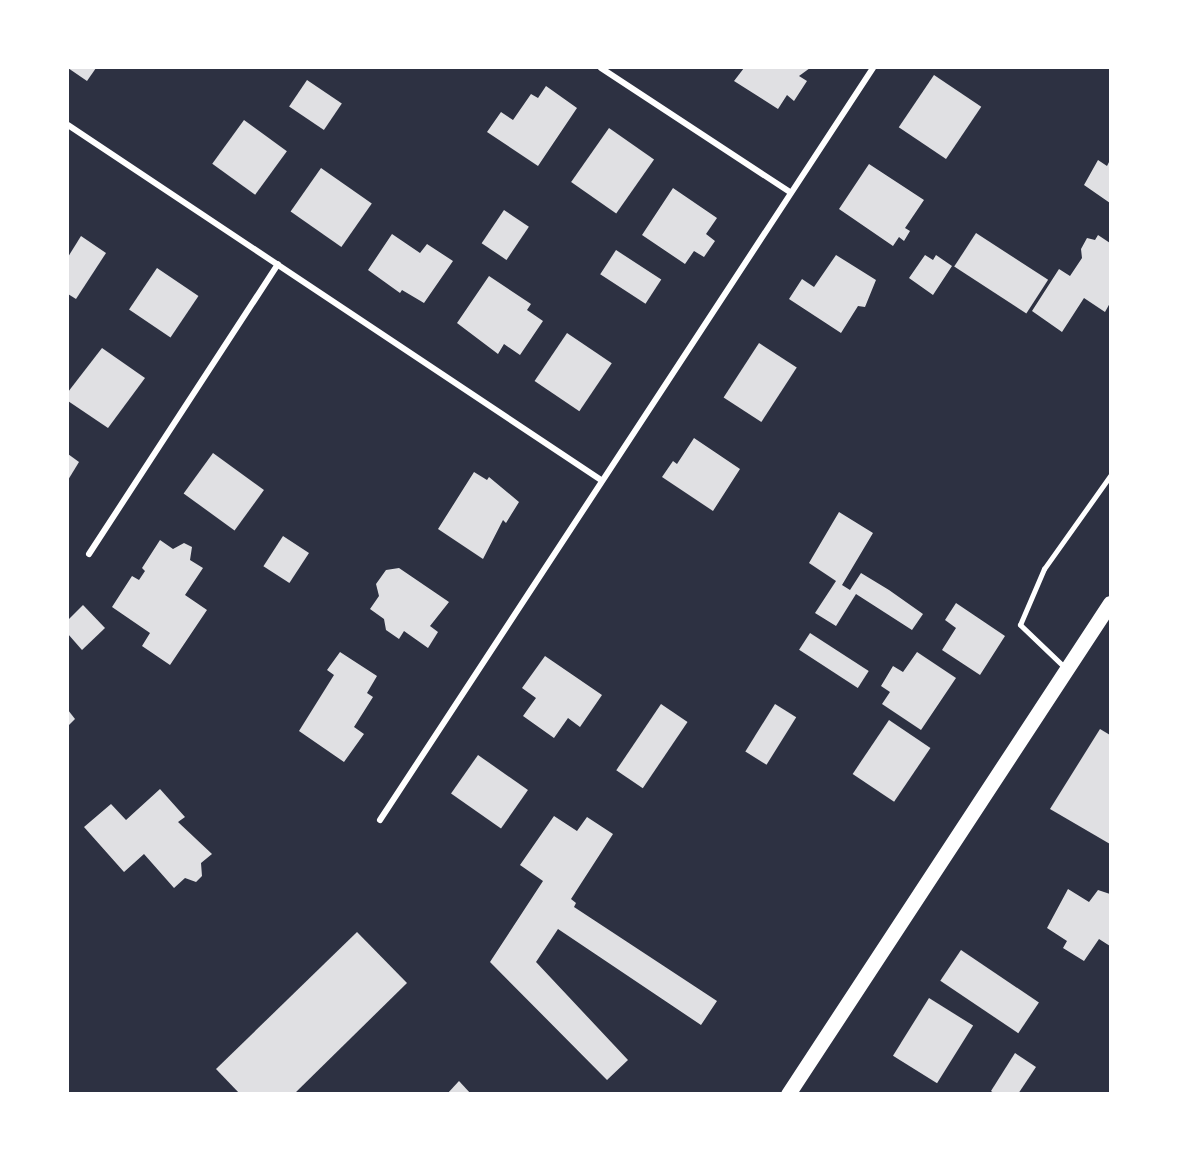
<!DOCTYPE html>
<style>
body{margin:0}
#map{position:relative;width:1178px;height:1161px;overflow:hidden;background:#2d3142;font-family:"Work Sans",sans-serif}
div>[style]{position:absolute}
.building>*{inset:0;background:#e0e0e3;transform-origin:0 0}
.service>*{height:4.5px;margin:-2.25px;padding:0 2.25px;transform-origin:2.25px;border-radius:2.25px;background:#fff}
.minor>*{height:6px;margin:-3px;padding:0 3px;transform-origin:3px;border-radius:3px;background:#fff}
.primary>*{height:15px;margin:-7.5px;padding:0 7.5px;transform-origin:7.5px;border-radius:7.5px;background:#fff}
span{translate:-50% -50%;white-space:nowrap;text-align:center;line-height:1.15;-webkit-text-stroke:4.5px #fff;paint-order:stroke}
.frame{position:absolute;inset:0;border:69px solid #fff;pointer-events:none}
</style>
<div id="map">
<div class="building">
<div style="clip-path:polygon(68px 68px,96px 68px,87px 81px)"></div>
<div style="clip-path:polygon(744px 68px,810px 68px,799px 76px,807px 81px,794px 101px,787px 95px,778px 109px,734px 81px)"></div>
<div style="left:934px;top:75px;width:57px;height:63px;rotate:34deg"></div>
<div style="left:307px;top:80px;width:42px;height:32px;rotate:34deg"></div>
<div style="clip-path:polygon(546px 86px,577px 108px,538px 166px,487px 132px,501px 112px,513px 120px,531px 94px,538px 98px)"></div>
<div style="left:244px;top:120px;width:53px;height:54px;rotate:36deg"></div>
<div style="left:609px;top:128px;width:55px;height:66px;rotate:35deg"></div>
<div style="clip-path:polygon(1098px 160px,1107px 166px,1110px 160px,1110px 203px,1084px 185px)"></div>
<div style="clip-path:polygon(869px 164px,924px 200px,905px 228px,910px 231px,904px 241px,899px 237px,893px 246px,839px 209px)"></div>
<div style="left:321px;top:168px;width:62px;height:53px;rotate:35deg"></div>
<div style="clip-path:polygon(673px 188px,717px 218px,706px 234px,715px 241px,704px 257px,694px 251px,685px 264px,642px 235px)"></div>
<div style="left:504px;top:210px;width:30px;height:40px;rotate:34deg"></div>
<div style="left:976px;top:233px;width:86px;height:40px;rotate:33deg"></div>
<div style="clip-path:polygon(392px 234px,420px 253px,427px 244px,453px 261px,424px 303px,402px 290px,400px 293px,368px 270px)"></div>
<div style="clip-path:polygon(1098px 235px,1110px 243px,1110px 303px,1105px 312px,1084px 298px,1062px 332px,1032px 311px,1059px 269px,1070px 276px,1082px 258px,1081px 249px,1087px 238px,1095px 240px)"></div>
<div style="clip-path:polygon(81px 236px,106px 253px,76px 299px,68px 294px,68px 257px)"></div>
<div style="left:616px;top:250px;width:54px;height:29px;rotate:33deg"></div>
<div style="clip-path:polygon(836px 255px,876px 280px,865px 307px,858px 306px,841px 333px,789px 299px,802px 279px,814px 287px)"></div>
<div style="clip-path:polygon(925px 255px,933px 260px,936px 255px,952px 266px,933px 295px,909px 278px)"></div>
<div style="left:157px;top:268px;width:50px;height:50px;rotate:34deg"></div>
<div style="clip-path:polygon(489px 276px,531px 304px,527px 310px,543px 321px,520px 355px,504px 344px,498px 354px,457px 323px)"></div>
<div style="left:567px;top:333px;width:54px;height:58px;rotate:34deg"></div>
<div style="left:759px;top:343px;width:45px;height:65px;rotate:33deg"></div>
<div style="clip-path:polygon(102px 348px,145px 378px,108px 428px,68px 401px,68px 392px)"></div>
<div style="clip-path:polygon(694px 438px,740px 469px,713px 511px,662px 477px,673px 461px,677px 464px)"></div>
<div style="left:213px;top:453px;width:63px;height:50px;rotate:36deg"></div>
<div style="clip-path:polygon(68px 454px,79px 462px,68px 480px)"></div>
<div style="clip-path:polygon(474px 472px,487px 480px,489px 477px,519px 502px,506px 523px,503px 520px,483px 559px,438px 529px)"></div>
<div style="clip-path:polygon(839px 512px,873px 533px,842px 585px,850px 590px,861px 573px,889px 590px,923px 614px,912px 630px,856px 594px,836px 626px,815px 613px,836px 581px,809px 563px)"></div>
<div style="left:283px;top:536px;width:31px;height:36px;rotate:33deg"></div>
<div style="clip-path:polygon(160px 540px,173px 549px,184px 543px,192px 547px,190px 560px,203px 568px,185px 595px,207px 610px,170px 665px,142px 646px,150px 633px,112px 607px,132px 576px,139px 580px,145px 571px,142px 568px)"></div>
<div style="clip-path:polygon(399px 568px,449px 602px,430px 626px,438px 632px,428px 648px,404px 631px,399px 639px,386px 630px,384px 619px,370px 609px,379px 596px,376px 584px,386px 570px)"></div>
<div style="clip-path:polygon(956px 603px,1005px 636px,980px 675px,942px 650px,956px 628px,945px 620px)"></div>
<div style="clip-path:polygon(83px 605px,105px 628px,82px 650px,68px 634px,68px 620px)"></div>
<div style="left:810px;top:633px;width:70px;height:20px;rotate:33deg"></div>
<div style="clip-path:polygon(340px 652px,377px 676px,367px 693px,373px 697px,354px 727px,364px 734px,344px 762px,299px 731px,334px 675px,327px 670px)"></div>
<div style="clip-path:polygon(917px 652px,956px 678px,921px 730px,882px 704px,890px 692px,881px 686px,893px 666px,903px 672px)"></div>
<div style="clip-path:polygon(545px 656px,602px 695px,580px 727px,568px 718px,554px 738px,523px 716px,536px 698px,522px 688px)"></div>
<div style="left:661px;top:704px;width:32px;height:80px;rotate:34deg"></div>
<div style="left:775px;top:704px;width:25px;height:56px;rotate:32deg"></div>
<div style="clip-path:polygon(68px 710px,75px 719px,68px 726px)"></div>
<div style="left:889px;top:720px;width:50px;height:65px;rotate:34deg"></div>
<div style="clip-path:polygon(1100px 729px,1110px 735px,1110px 844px,1050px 809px)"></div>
<div style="left:478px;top:755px;width:61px;height:47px;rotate:35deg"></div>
<div style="clip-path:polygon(160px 789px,185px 817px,178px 822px,212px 854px,201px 863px,202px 876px,196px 882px,185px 878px,174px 888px,144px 854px,124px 872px,84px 827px,111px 804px,126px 820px)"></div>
<div style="clip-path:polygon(554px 816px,577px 831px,587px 817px,613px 834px,571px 899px,576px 903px,574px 907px,717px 1001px,701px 1025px,558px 929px,536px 962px,628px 1060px,607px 1080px,490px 962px,543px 881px,520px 865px)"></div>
<div style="clip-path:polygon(1068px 889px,1089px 902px,1098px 890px,1110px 894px,1110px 946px,1099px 939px,1084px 961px,1063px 948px,1067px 941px,1047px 928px)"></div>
<div style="clip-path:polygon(357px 932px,407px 983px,294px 1094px,240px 1094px,216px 1069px)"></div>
<div style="left:961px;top:950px;width:94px;height:37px;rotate:34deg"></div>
<div style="left:929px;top:998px;width:52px;height:68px;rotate:32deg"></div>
<div style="clip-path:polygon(1015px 1053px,1036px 1067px,1018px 1094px,995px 1094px,991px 1091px)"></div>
<div style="clip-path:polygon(459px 1081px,471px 1094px,447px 1094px)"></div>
</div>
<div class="service">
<div style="left:1065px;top:668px;width:62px;rotate:-136.3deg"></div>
<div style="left:1020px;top:625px;width:61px;rotate:-66.8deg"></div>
<div style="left:1044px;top:569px;width:114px;rotate:-54.6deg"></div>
</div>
<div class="minor">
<div style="left:601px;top:68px;width:226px;rotate:33.3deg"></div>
<div style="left:68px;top:125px;width:640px;rotate:33.67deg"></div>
<div style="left:89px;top:554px;width:346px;rotate:-56.9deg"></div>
<div style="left:380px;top:820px;width:899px;rotate:-56.75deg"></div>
</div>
<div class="primary">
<div style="left:788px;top:1094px;width:587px;rotate:-56.74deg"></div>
</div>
<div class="frame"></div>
</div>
